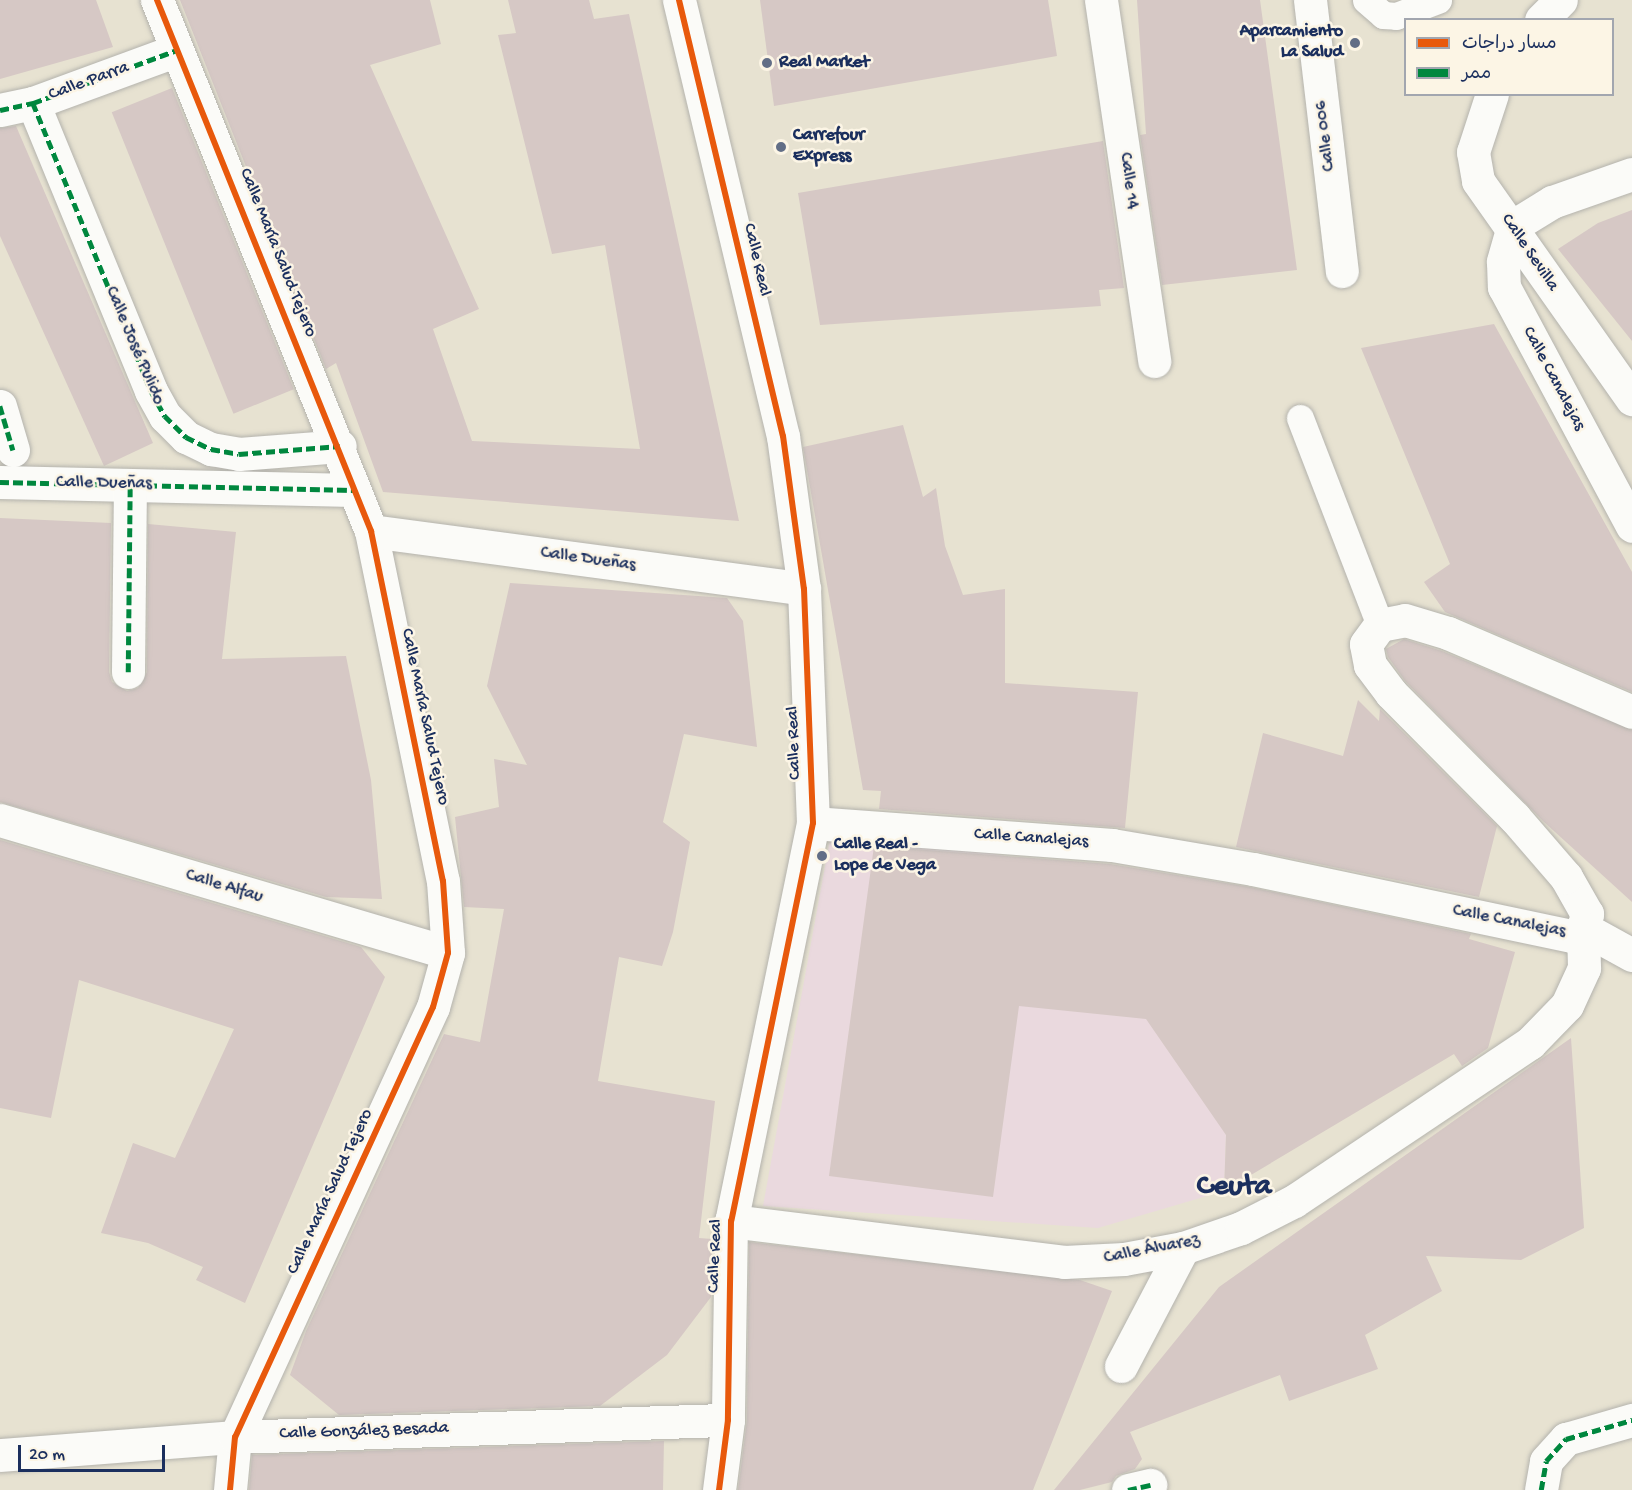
<!DOCTYPE html>
<meta charset="utf-8">
<style>
body{margin:0}
#map{position:relative;width:1632px;height:1490px;overflow:hidden;background:#e7e2d1;font-family:"Gochi Hand","Playpen Sans Arabic",sans-serif}
div>[style]{position:absolute}
.built>*{inset:0;background:#ead9de}
.building>*{inset:0;background:#d6c8c5;transform-origin:0 0}
.roads{filter:drop-shadow(0 0 2px #b4b3ad) drop-shadow(0 0 2px #b4b3ad)}
.service>*{height:27px;margin:-13.5px;padding:0 13.5px;transform-origin:13.5px;border-radius:13.5px;background:#fbfbf8}
.pedestrian>*{height:33px;margin:-16.5px;padding:0 16.5px;transform-origin:16.5px;border-radius:16.5px;background:#fbfbf8}
.minor>*{height:33px;margin:-16.5px;padding:0 16.5px;transform-origin:16.5px;border-radius:16.5px;background:#fbfbf8}
.quiet>*{height:4.5px;margin-top:-2.25px;transform-origin:0;background:repeating-linear-gradient(90deg,#00873e 0 9px,transparent 0 13.5px)}
.cycleway>*{height:6px;margin:-3px;padding:0 3px;transform-origin:3px;border-radius:3px;background:#e8590c}
.dots>*{width:16px;height:16px;translate:-50% -50%;box-sizing:border-box;border:3px solid #fcf5e5;border-radius:50%}
span{translate:-50% -50%;white-space:nowrap;text-align:center;line-height:1.15;-webkit-text-stroke:5px #fcf5e5;paint-order:stroke}
.poi-label{font-size:18px;color:#1b2f5e;font-weight:700}
.right{translate:-100% -50%;text-align:right}
.left{translate:0 -50%;text-align:left}
.street-label{font-size:18px;color:#1b2f5e}
.town-label{font-size:30px;color:#1b2f5e;font-weight:700}
.legend{position:absolute;left:1404px;top:18px;width:210px;height:78px;box-sizing:border-box;background:#fcf5e5;border:2px solid #a2a6af;margin:0;padding:8px 10px;list-style:none;font-size:18px;color:#1b2f5e}
.legend li{display:flex;align-items:center;gap:12px;height:30px}
.legend b{width:30px;border:2px solid #a2a6af}
.scale{position:absolute;left:18px;top:1445px;width:147px;height:27px;box-sizing:border-box;border:3px solid #1b2f5e;border-top:0;padding-left:8px;font-size:18px;line-height:21px;white-space:nowrap;color:#1b2f5e;-webkit-text-stroke:4px #fcf5e5;paint-order:stroke}
</style>
<div id="map">
<div class="built">
<div style="clip-path:polygon(832px 828px,1042px 862px,1173px 1021px,1226px 1135px,1224px 1191px,1098px 1228px,763px 1206px)"></div>
</div>
<div class="building">
<div style="clip-path:polygon(0 0,96px 0,113px 47px,0 79px)"></div>
<div style="clip-path:polygon(180px 0,430px 0,441px 44px,370px 65px,479px 309px,433px 329px,472px 441px,640px 449px,605px 245px,552px 254px,498px 35px,516px 33px,508px 0,589px 0,594px 19px,629px 14px,739px 521px,383px 492px,336px 363px,326px 369px)"></div>
<div style="clip-path:polygon(760px 0,1048px 0,1057px 56px,774px 106px)"></div>
<div style="clip-path:polygon(1137px 0,1260px 0,1297px 270px,1162px 285px,1140px 135px,1146px 134px)"></div>
<div style="left:172px;top:88px;width:325px;height:65px;rotate:68deg"></div>
<div style="clip-path:polygon(16px 126px,153px 443px,104px 466px,0 236px,0 128px)"></div>
<div style="clip-path:polygon(1103px 141px,1124px 288px,1099px 290px,1101px 306px,820px 325px,798px 193px)"></div>
<div style="clip-path:polygon(1632px 210px,1632px 341px,1558px 249px,1598px 223px)"></div>
<div style="clip-path:polygon(1494px 324px,1632px 572px,1632px 692px,1445px 612px,1424px 582px,1450px 564px,1361px 348px)"></div>
<div style="clip-path:polygon(903px 425px,923px 497px,936px 488px,945px 546px,963px 595px,1005px 589px,1005px 683px,1138px 692px,1125px 828px,879px 809px,881px 791px,863px 790px,803px 447px)"></div>
<div style="clip-path:polygon(0 518px,111px 523px,109px 672px,112px 682px,127px 691px,138px 688px,147px 672px,148px 524px,236px 532px,222px 659px,346px 656px,371px 780px,382px 899px,326px 897px,0 802px)"></div>
<div style="clip-path:polygon(510px 583px,727px 598px,743px 621px,757px 747px,684px 734px,663px 822px,690px 842px,673px 932px,662px 966px,619px 957px,598px 1081px,715px 1101px,699px 1238px,712px 1239px,711px 1297px,667px 1355px,600px 1406px,339px 1415px,290px 1375px,306px 1331px,444px 1034px,480px 1042px,504px 909px,464px 907px,455px 817px,499px 807px,494px 759px,527px 765px,487px 686px)"></div>
<div style="clip-path:polygon(1404px 639px,1442px 651px,1632px 730px,1632px 902px,1544px 822px,1405px 681px,1388px 657px,1386px 649px)"></div>
<div style="clip-path:polygon(1358px 700px,1379px 721px,1380px 709px,1497px 826px,1479px 897px,1236px 847px,1263px 733px,1343px 756px)"></div>
<div style="clip-path:polygon(0 840px,361px 947px,385px 977px,245px 1303px,196px 1280px,203px 1267px,148px 1243px,101px 1233px,133px 1143px,175px 1158px,234px 1029px,79px 980px,51px 1118px,0 1108px)"></div>
<div style="clip-path:polygon(874px 846px,1110px 864px,1250px 887px,1471px 934px,1469px 939px,1515px 952px,1488px 1048px,1462px 1066px,1454px 1054px,1224px 1191px,1226px 1135px,1146px 1019px,1019px 1006px,993px 1197px,829px 1176px)"></div>
<div style="clip-path:polygon(1571px 1038px,1584px 1228px,1521px 1260px,1426px 1256px,1442px 1291px,1365px 1335px,1378px 1369px,1289px 1401px,1280px 1375px,1130px 1432px,1142px 1459px,1135px 1469px,1116px 1476px,1112px 1482px,1080px 1490px,1054px 1490px,1219px 1287px)"></div>
<div style="clip-path:polygon(749px 1242px,1080px 1280px,1112px 1291px,1033px 1490px,738px 1490px,747px 1420px)"></div>
<div style="clip-path:polygon(664px 1441px,663px 1490px,249px 1490px,252px 1455px)"></div>
</div>
<div class="roads">
<div class="service">
<div style="left:1366px;top:0;width:23px;rotate:41deg"></div>
<div style="left:1383px;top:15px;width:13px;rotate:4deg"></div>
<div style="left:1396px;top:16px;width:45px;rotate:-20.9deg"></div>
<div style="left:1300px;top:418px;width:222px;rotate:68.9deg"></div>
</div>
<div class="pedestrian">
<div style="left:33px;top:103px;width:311px;rotate:67.7deg"></div>
<div style="left:151px;top:391px;width:29px;rotate:61deg"></div>
<div style="left:165px;top:416px;width:30px;rotate:45deg"></div>
<div style="left:186px;top:437px;width:28px;rotate:26deg"></div>
<div style="left:211px;top:449px;width:28px;rotate:10deg"></div>
<div style="left:239px;top:454px;width:101px;rotate:-4.5deg"></div>
<div style="left:0;top:110px;width:34px;rotate:-12deg"></div>
<div style="left:33px;top:103px;width:153px;rotate:-20.2deg"></div>
<div style="left:0;top:406px;width:46px;rotate:73.5deg"></div>
<div style="left:0;top:482px;width:353px;rotate:1.3deg"></div>
<div style="left:128px;top:672px;width:187px;rotate:-89.4deg"></div>
<div style="left:1128px;top:1490px;width:23px;rotate:-13deg"></div>
<div style="left:1541px;top:1490px;width:29px;rotate:-80deg"></div>
<div style="left:1546px;top:1461px;width:30px;rotate:-48deg"></div>
<div style="left:1566px;top:1439px;width:69px;rotate:-16.1deg"></div>
</div>
<div class="minor">
<div style="left:157px;top:0;width:573px;rotate:68.05deg"></div>
<div style="left:371px;top:531px;width:357px;rotate:78.4deg"></div>
<div style="left:443px;top:881px;width:72px;rotate:86deg"></div>
<div style="left:448px;top:953px;width:56px;rotate:105.5deg"></div>
<div style="left:433px;top:1007px;width:473px;rotate:114.7deg"></div>
<div style="left:235px;top:1437px;width:53px;rotate:95.4deg"></div>
<div style="left:679px;top:0;width:448px;rotate:76.6deg"></div>
<div style="left:783px;top:436px;width:154px;rotate:82.2deg"></div>
<div style="left:804px;top:589px;width:234px;rotate:87.8deg"></div>
<div style="left:813px;top:823px;width:406px;rotate:101.6deg"></div>
<div style="left:731px;top:1221px;width:199px;rotate:90.9deg"></div>
<div style="left:728px;top:1420px;width:71px;rotate:97.3deg"></div>
<div style="left:1101px;top:0;width:365px;rotate:81.6deg"></div>
<div style="left:1310px;top:0;width:273px;rotate:83.3deg"></div>
<div style="left:1541px;top:20px;width:28px;rotate:-45deg"></div>
<div style="left:1492px;top:94px;width:61px;rotate:108.1deg"></div>
<div style="left:1473px;top:152px;width:29px;rotate:80deg"></div>
<div style="left:1478px;top:181px;width:267px;rotate:54.8deg"></div>
<div style="left:1513px;top:226px;width:37px;rotate:106deg"></div>
<div style="left:1503px;top:262px;width:25px;rotate:88deg"></div>
<div style="left:1504px;top:287px;width:271px;rotate:61.8deg"></div>
<div style="left:1513px;top:226px;width:46px;rotate:-31.6deg"></div>
<div style="left:1552px;top:202px;width:85px;rotate:-19.3deg"></div>
<div style="left:371px;top:531px;width:437px;rotate:7.6deg"></div>
<div style="left:0;top:820px;width:467px;rotate:16.5deg"></div>
<div style="left:813px;top:823px;width:300px;rotate:4.2deg"></div>
<div style="left:1112px;top:845px;width:143px;rotate:9.7deg"></div>
<div style="left:1253px;top:869px;width:326px;rotate:11.9deg"></div>
<div style="left:1572px;top:936px;width:14px;rotate:-36deg"></div>
<div style="left:1583px;top:928px;width:15px;rotate:-74deg"></div>
<div style="left:1587px;top:914px;width:43px;rotate:-119.6deg"></div>
<div style="left:1566px;top:877px;width:78px;rotate:-130.8deg"></div>
<div style="left:1515px;top:818px;width:176px;rotate:-134.8deg"></div>
<div style="left:1391px;top:693px;width:35px;rotate:-127deg"></div>
<div style="left:1370px;top:665px;width:21px;rotate:-101deg"></div>
<div style="left:1366px;top:644px;width:24px;rotate:-54deg"></div>
<div style="left:1380px;top:625px;width:25px;rotate:-11deg"></div>
<div style="left:1405px;top:620px;width:45px;rotate:16.8deg"></div>
<div style="left:1448px;top:633px;width:200px;rotate:23.2deg"></div>
<div style="left:1583px;top:928px;width:56px;rotate:28.9deg"></div>
<div style="left:731px;top:1221px;width:336px;rotate:7deg"></div>
<div style="left:1064px;top:1262px;width:60px;rotate:-2.9deg"></div>
<div style="left:1124px;top:1259px;width:60px;rotate:-10.6deg"></div>
<div style="left:1183px;top:1248px;width:61px;rotate:-19deg"></div>
<div style="left:1241px;top:1228px;width:59px;rotate:-27deg"></div>
<div style="left:1294px;top:1201px;width:284px;rotate:-33.8deg"></div>
<div style="left:1530px;top:1043px;width:53px;rotate:-45.8deg"></div>
<div style="left:1567px;top:1005px;width:41px;rotate:-65.3deg"></div>
<div style="left:1584px;top:968px;width:40px;rotate:-91.4deg"></div>
<div style="left:1121px;top:1366px;width:133px;rotate:-62.3deg"></div>
<div style="left:0;top:1455px;width:236px;rotate:-4.4deg"></div>
<div style="left:235px;top:1437px;width:493px;rotate:-2deg"></div>
</div>
</div>
<div class="quiet">
<div style="left:33px;top:103px;width:311px;rotate:67.7deg"></div>
<div style="left:151px;top:391px;width:29px;rotate:61deg"></div>
<div style="left:165px;top:416px;width:30px;rotate:45deg"></div>
<div style="left:186px;top:437px;width:28px;rotate:26deg"></div>
<div style="left:211px;top:449px;width:28px;rotate:10deg"></div>
<div style="left:239px;top:454px;width:101px;rotate:-4.5deg"></div>
<div style="left:0;top:110px;width:34px;rotate:-12deg"></div>
<div style="left:33px;top:103px;width:153px;rotate:-20.2deg"></div>
<div style="left:0;top:406px;width:46px;rotate:73.5deg"></div>
<div style="left:0;top:482px;width:353px;rotate:1.3deg"></div>
<div style="left:128px;top:672px;width:187px;rotate:-89.4deg"></div>
<div style="left:1128px;top:1490px;width:23px;rotate:-13deg"></div>
<div style="left:1541px;top:1490px;width:29px;rotate:-80deg"></div>
<div style="left:1546px;top:1461px;width:30px;rotate:-48deg"></div>
<div style="left:1566px;top:1439px;width:69px;rotate:-16.1deg"></div>
</div>
<div class="cycleway">
<div style="left:157px;top:0;width:573px;rotate:68.05deg"></div>
<div style="left:371px;top:531px;width:357px;rotate:78.4deg"></div>
<div style="left:443px;top:881px;width:72px;rotate:86deg"></div>
<div style="left:448px;top:953px;width:56px;rotate:105.5deg"></div>
<div style="left:433px;top:1007px;width:473px;rotate:114.7deg"></div>
<div style="left:235px;top:1437px;width:53px;rotate:95.4deg"></div>
<div style="left:679px;top:0;width:448px;rotate:76.6deg"></div>
<div style="left:783px;top:436px;width:154px;rotate:82.2deg"></div>
<div style="left:804px;top:589px;width:234px;rotate:87.8deg"></div>
<div style="left:813px;top:823px;width:406px;rotate:101.6deg"></div>
<div style="left:731px;top:1221px;width:199px;rotate:90.9deg"></div>
<div style="left:728px;top:1420px;width:71px;rotate:97.3deg"></div>
</div>
<div class="dots">
<div style="left:1355px;top:43px;background:#626e86"></div>
<div style="left:767px;top:63px;background:#626e86"></div>
<div style="left:781px;top:147px;background:#626e86"></div>
<div style="left:822px;top:856px;background:#626e86"></div>
</div>
<div class="poi-label">
<span class="right" style="left:1343px;top:43px">Aparcamiento<br>La Salud</span>
<span class="left" style="left:779px;top:63px">Real Market</span>
<span class="left" style="left:793px;top:147px">Carrefour<br>Express</span>
<span class="left" style="left:834px;top:856px">Calle Real -<br>Lope de Vega</span>
</div>
<div class="street-label">
<span style="left:89px;top:82px;rotate:-20deg">Calle Parra</span>
<span style="left:1326px;top:136px;rotate:-97deg">Calle 006</span>
<span style="left:1128px;top:181px;rotate:82deg">Calle 14</span>
<span style="left:277px;top:253px;rotate:68deg">Calle María Salud Tejero</span>
<span style="left:1529px;top:253px;rotate:56deg">Calle Sevilla</span>
<span style="left:756px;top:260px;rotate:77deg">Calle Real</span>
<span style="left:134px;top:346px;rotate:67deg">Calle José Pulido</span>
<span style="left:1553px;top:379px;rotate:62deg">Calle Canalejas</span>
<span style="left:104px;top:484px;rotate:1deg">Calle Dueñas</span>
<span style="left:588px;top:560px;rotate:8deg">Calle Dueñas</span>
<span style="left:424px;top:717px;rotate:78deg">Calle María Salud Tejero</span>
<span style="left:795px;top:743px;rotate:-92deg">Calle Real</span>
<span style="left:1031px;top:839px;rotate:4deg">Calle Canalejas</span>
<span style="left:224px;top:887px;rotate:17deg">Calle Alfau</span>
<span style="left:1509px;top:922px;rotate:11deg">Calle Canalejas</span>
<span style="left:331px;top:1192px;rotate:-65deg">Calle María Salud Tejero</span>
<span style="left:1152px;top:1250px;rotate:-11deg">Calle Álvarez</span>
<span style="left:716px;top:1256px;rotate:-88deg">Calle Real</span>
<span style="left:364px;top:1432px;rotate:-2deg">Calle González Besada</span>
</div>
<div class="town-label">
<span style="left:1234px;top:1188px">Ceuta</span>
</div>
<ul class="legend">
<li><b style="height:8px;background:#e8590c"></b>مسار دراجات</li>
<li><b style="height:8px;background:#00873e"></b>ممر</li>
</ul>
<div class="scale">20 m</div>
</div>
